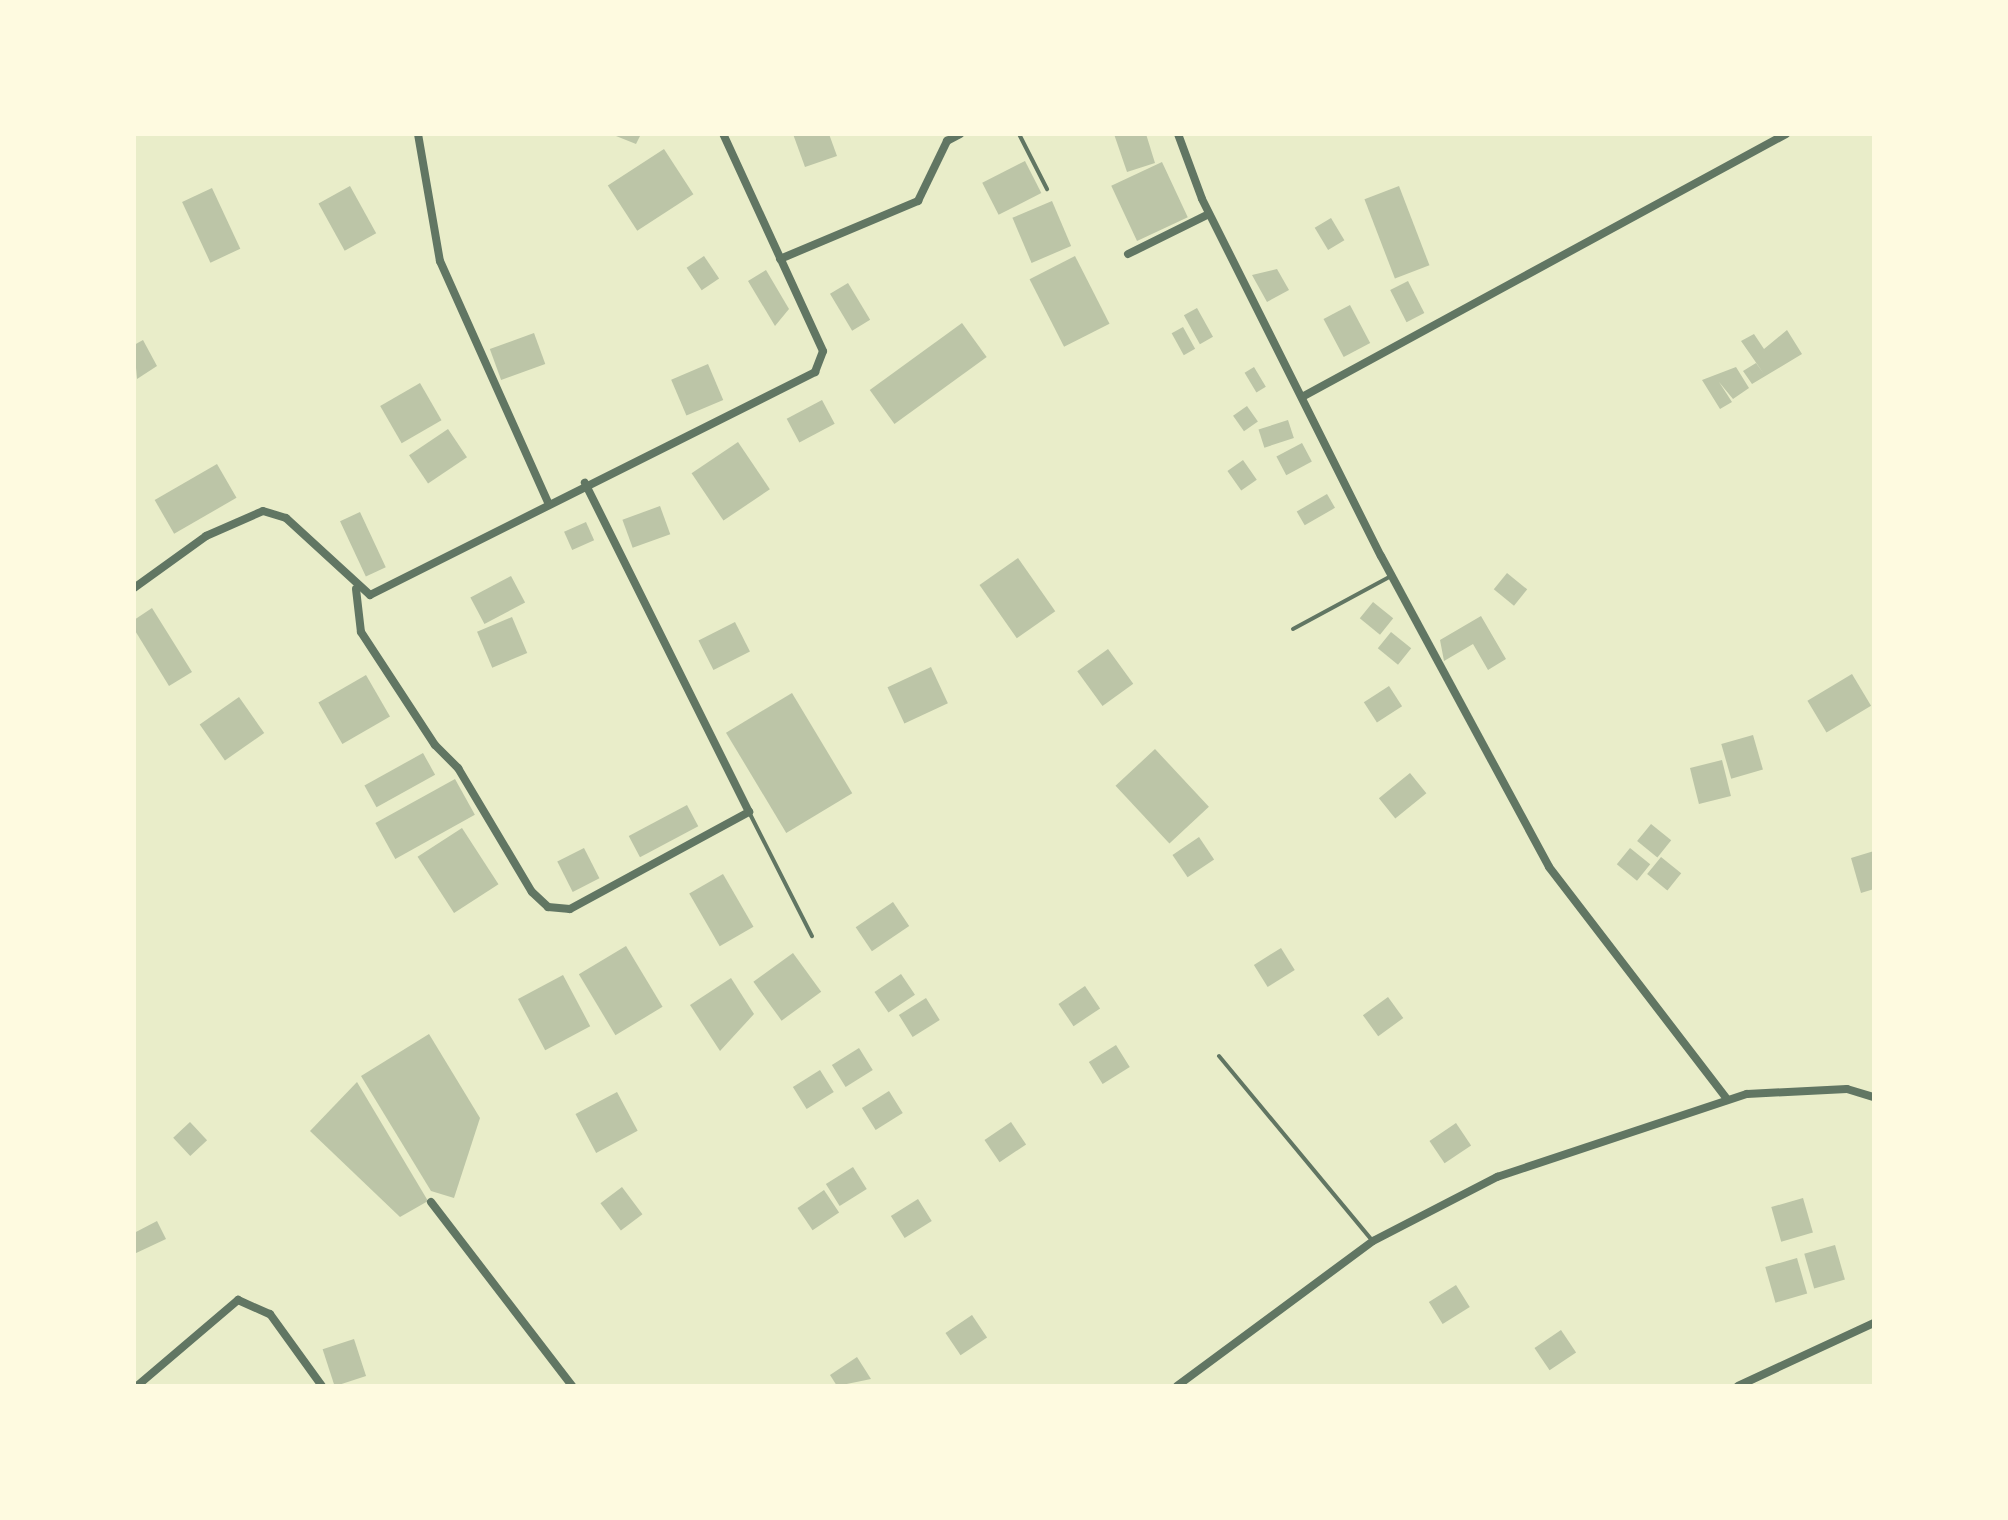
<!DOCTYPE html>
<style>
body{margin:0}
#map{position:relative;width:2008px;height:1520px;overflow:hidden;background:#e9edc9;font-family:Figtree,sans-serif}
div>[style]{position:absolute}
.building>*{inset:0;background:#bcc5a7;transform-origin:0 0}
.service>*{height:4px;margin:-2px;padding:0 2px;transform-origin:2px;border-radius:2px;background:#617663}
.minor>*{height:8px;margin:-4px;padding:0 4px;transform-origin:4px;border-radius:4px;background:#617663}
span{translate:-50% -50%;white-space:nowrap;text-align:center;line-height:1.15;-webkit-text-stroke:6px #fefae0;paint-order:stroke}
.frame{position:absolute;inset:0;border:136px solid #fefae0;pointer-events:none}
</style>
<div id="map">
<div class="building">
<div style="clip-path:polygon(611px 134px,641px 134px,636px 144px)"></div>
<div style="clip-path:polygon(793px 134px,829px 134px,837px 156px,805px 167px)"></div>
<div style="clip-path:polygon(1114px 134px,1146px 134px,1155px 163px,1127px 172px)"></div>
<div style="left:664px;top:149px;width:54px;height:67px;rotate:57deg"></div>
<div style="left:1025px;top:161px;width:36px;height:48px;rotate:63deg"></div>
<div style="left:1162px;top:162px;width:61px;height:56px;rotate:65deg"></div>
<div style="left:350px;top:186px;width:54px;height:36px;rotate:61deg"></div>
<div style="left:1399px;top:186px;width:85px;height:37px;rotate:69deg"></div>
<div style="left:212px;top:188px;width:67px;height:33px;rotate:65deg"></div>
<div style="left:1052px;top:201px;width:49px;height:43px;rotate:67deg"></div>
<div style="left:1331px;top:218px;width:26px;height:19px;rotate:59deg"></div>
<div style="left:704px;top:256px;width:27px;height:21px;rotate:56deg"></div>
<div style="left:1075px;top:256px;width:76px;height:51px;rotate:63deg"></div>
<div style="clip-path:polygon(1277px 269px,1289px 290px,1267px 302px,1252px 275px)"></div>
<div style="clip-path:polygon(766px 270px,789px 309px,775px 326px,748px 281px)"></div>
<div style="left:1408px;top:281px;width:36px;height:20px;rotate:63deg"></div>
<div style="left:848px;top:283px;width:43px;height:21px;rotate:59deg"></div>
<div style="left:1350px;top:305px;width:43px;height:30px;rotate:62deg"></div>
<div style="left:1197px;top:308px;width:33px;height:15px;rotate:61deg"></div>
<div style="left:962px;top:323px;width:42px;height:114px;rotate:54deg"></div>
<div style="left:1183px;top:327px;width:25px;height:13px;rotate:61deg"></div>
<div style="clip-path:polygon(1787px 330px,1802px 354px,1752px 384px,1743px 371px,1756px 363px,1764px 374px,1741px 341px,1754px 334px,1764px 349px)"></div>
<div style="left:534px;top:333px;width:33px;height:47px;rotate:70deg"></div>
<div style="clip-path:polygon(143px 340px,157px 366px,137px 379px,134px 345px)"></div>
<div style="left:708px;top:364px;width:39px;height:40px;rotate:67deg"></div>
<div style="left:1254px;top:367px;width:23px;height:11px;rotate:59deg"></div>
<div style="clip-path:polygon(1736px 367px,1749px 388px,1733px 399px,1719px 382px,1732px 402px,1720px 409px,1702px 380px)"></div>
<div style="left:420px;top:383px;width:43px;height:46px;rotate:60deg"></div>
<div style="left:822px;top:400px;width:27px;height:40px;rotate:62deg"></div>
<div style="left:1247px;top:406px;width:19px;height:17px;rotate:55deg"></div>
<div style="left:1288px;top:420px;width:19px;height:31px;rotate:72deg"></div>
<div style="left:448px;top:429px;width:34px;height:47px;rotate:56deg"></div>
<div style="left:738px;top:442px;width:57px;height:56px;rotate:56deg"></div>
<div style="left:1302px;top:443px;width:21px;height:29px;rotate:62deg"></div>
<div style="left:1243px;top:460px;width:24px;height:19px;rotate:55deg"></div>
<div style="left:217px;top:464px;width:39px;height:72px;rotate:60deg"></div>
<div style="left:1327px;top:494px;width:16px;height:35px;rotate:60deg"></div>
<div style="left:660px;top:506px;width:30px;height:40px;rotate:70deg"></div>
<div style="left:360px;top:512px;width:61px;height:22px;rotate:65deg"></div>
<div style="left:586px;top:522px;width:20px;height:24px;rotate:66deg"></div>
<div style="left:1018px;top:558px;width:65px;height:47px;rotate:55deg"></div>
<div style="left:1507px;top:573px;width:26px;height:21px;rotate:39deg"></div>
<div style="left:511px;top:576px;width:30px;height:46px;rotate:62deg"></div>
<div style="left:1373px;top:602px;width:26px;height:21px;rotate:39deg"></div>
<div style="clip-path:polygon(152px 608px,192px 672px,169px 686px,134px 629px,134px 620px)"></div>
<div style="clip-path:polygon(1481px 616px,1506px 659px,1488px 670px,1473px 644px,1444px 661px,1440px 640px)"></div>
<div style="left:512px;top:617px;width:39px;height:38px;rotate:67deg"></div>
<div style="left:735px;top:622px;width:33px;height:41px;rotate:63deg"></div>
<div style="left:1391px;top:632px;width:26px;height:21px;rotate:39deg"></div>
<div style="left:1108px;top:649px;width:43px;height:38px;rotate:54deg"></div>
<div style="left:931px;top:667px;width:40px;height:48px;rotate:65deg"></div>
<div style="left:1852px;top:674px;width:37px;height:52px;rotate:59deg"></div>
<div style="left:366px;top:675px;width:48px;height:55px;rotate:60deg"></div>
<div style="left:1389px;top:686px;width:24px;height:30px;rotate:57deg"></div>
<div style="left:792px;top:693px;width:117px;height:77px;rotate:59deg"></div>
<div style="left:239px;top:697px;width:44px;height:48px;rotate:55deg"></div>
<div style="left:1753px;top:735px;width:36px;height:33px;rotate:74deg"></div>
<div style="left:1155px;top:749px;width:79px;height:54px;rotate:47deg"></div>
<div style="left:423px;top:753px;width:25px;height:67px;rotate:61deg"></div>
<div style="left:1722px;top:760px;width:37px;height:33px;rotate:76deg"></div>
<div style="left:1410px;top:773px;width:26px;height:40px;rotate:51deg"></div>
<div style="left:455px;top:779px;width:41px;height:91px;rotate:61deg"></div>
<div style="left:687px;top:805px;width:24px;height:66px;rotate:62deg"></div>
<div style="left:1651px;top:824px;width:26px;height:22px;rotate:39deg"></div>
<div style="left:462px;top:828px;width:67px;height:53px;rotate:57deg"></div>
<div style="left:1199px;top:837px;width:27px;height:32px;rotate:56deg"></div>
<div style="left:584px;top:848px;width:34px;height:30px;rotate:63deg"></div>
<div style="left:1630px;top:848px;width:26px;height:21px;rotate:39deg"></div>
<div style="clip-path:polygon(1874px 851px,1874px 889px,1861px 893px,1851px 858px)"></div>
<div style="left:1661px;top:857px;width:26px;height:22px;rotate:39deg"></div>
<div style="left:723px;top:874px;width:61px;height:39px;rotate:60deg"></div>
<div style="left:893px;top:902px;width:29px;height:45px;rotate:56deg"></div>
<div style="left:626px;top:946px;width:71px;height:55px;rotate:59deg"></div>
<div style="left:1281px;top:948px;width:26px;height:32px;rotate:58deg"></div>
<div style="left:793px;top:953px;width:48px;height:49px;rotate:54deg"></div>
<div style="left:901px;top:974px;width:25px;height:32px;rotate:56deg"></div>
<div style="left:563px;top:975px;width:58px;height:51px;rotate:62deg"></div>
<div style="clip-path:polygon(731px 978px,754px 1014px,720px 1051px,690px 1005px)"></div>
<div style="left:1085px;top:986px;width:27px;height:32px;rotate:56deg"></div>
<div style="left:1388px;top:997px;width:26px;height:31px;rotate:54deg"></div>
<div style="left:926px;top:998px;width:26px;height:32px;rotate:58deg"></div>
<div style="clip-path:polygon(429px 1034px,480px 1118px,454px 1198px,431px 1191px,361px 1076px)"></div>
<div style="left:1116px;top:1045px;width:26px;height:32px;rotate:58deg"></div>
<div style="left:859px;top:1048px;width:26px;height:32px;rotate:58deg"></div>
<div style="left:820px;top:1070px;width:26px;height:32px;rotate:58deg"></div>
<div style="clip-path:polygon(357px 1082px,428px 1201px,400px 1217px,310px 1131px)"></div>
<div style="left:889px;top:1091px;width:26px;height:32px;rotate:58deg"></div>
<div style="left:617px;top:1092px;width:44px;height:47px;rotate:62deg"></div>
<div style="left:190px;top:1122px;width:25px;height:23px;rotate:47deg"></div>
<div style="left:1011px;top:1122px;width:27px;height:32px;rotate:56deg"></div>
<div style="left:1456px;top:1123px;width:27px;height:32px;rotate:56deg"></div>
<div style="left:853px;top:1167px;width:26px;height:32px;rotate:58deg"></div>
<div style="left:622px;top:1187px;width:34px;height:27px;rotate:53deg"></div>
<div style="left:824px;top:1190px;width:27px;height:32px;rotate:56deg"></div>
<div style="left:1803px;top:1198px;width:36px;height:33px;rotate:74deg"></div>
<div style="left:918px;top:1199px;width:26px;height:32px;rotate:58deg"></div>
<div style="clip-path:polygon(157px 1221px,166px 1239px,134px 1254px,134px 1233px)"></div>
<div style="left:1835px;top:1245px;width:36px;height:32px;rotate:74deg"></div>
<div style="left:1797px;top:1258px;width:37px;height:33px;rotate:74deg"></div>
<div style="left:1456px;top:1285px;width:26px;height:32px;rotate:58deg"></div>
<div style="left:972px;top:1315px;width:27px;height:32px;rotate:56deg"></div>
<div style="left:1561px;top:1330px;width:27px;height:32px;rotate:56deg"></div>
<div style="left:354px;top:1339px;width:39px;height:33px;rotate:72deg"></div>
<div style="clip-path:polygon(857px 1357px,871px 1379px,837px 1386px,830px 1375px)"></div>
</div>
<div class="service">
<div style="left:1019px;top:134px;width:62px;rotate:63deg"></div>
<div style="left:1293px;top:629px;width:111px;rotate:-28.4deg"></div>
<div style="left:750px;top:814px;width:137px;rotate:63.1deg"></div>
<div style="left:1219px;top:1056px;width:239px;rotate:50.3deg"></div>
</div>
<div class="minor">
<div style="left:418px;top:134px;width:129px;rotate:80.2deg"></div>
<div style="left:440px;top:261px;width:264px;rotate:65.9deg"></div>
<div style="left:1178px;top:134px;width:69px;rotate:69.7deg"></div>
<div style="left:1202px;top:199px;width:399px;rotate:63.4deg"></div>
<div style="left:1381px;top:556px;width:353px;rotate:61.6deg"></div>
<div style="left:1549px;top:867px;width:291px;rotate:52.5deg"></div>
<div style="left:1128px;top:254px;width:90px;rotate:-26.3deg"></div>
<div style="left:780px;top:259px;width:150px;rotate:-22.8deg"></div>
<div style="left:918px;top:201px;width:67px;rotate:-64.2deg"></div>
<div style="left:947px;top:141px;width:15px;rotate:-28deg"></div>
<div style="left:1302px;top:397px;width:551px;rotate:-28.52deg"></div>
<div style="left:134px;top:588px;width:89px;rotate:-35.8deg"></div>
<div style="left:206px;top:536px;width:62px;rotate:-23.7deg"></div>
<div style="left:263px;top:511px;width:24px;rotate:17deg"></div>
<div style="left:286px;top:518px;width:114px;rotate:42.5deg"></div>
<div style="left:370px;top:595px;width:498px;rotate:-26.6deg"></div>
<div style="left:815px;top:372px;width:22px;rotate:-69deg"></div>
<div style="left:823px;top:351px;width:239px;rotate:-114.7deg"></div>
<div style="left:356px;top:589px;width:43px;rotate:83.4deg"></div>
<div style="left:361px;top:632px;width:135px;rotate:56.8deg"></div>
<div style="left:435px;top:745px;width:33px;rotate:45deg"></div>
<div style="left:458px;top:768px;width:144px;rotate:59.2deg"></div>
<div style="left:532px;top:892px;width:22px;rotate:43deg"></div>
<div style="left:548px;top:907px;width:22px;rotate:5deg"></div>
<div style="left:570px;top:909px;width:204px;rotate:-28.5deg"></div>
<div style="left:749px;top:812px;width:368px;rotate:-116.5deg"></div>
<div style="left:431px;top:1202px;width:232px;rotate:52.5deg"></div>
<div style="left:137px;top:1386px;width:133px;rotate:-40.4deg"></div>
<div style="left:238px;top:1300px;width:35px;rotate:24deg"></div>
<div style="left:270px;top:1314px;width:89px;rotate:54.2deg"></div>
<div style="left:1177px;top:1386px;width:244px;rotate:-36.5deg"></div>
<div style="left:1373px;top:1241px;width:140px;rotate:-27.3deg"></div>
<div style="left:1497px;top:1177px;width:263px;rotate:-18.4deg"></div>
<div style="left:1747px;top:1094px;width:100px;rotate:-2.9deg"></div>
<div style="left:1847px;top:1089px;width:28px;rotate:17deg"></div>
<div style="left:1738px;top:1386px;width:150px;rotate:-24.9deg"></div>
</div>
<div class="frame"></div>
</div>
